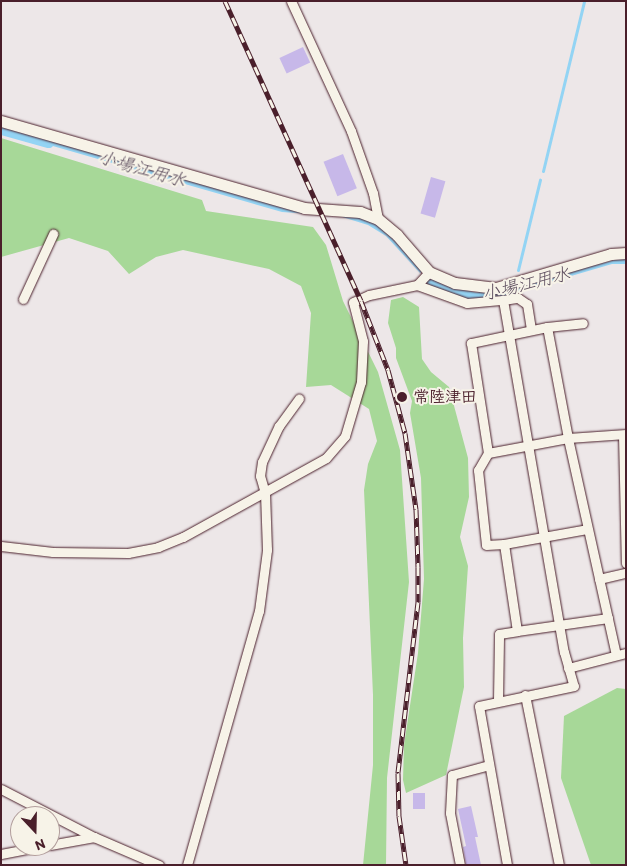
<!DOCTYPE html>
<meta charset="utf-8">
<style>
body{margin:0}
#map{position:relative;width:627px;height:866px;overflow:hidden;background:#ede7e8;font-family:Itim,"Klee One",sans-serif}
div>[style]{position:absolute}
.green>*{inset:0;background:#a7d898}
.water>*{inset:0;background:#93d4f4}
.stream>*{height:3px;margin:-1.5px;padding:0 1.5px;transform-origin:1.5px;border-radius:1.5px;background:#93d4f4}
.canal>*{height:11px;margin:-5.5px;padding:0 5.5px;transform-origin:5.5px;border-radius:5.5px;background:#93d4f4}
.building>*{inset:0;background:#c7b8e9;transform-origin:0 0}
.roads{filter:drop-shadow(0 0 1px #4a1f2b) drop-shadow(0 0 1px #4a1f2b)}
.street>*{height:9px;margin:-4.5px;padding:0 4.5px;transform-origin:4.5px;border-radius:4.5px;background:#f7f3e8}
.secondary>*{height:11px;margin:-5.5px;padding:0 5.5px;transform-origin:5.5px;border-radius:5.5px;background:#f7f3e8}
.rail>*{height:5px;margin-top:-2.5px;transform-origin:0;background:repeating-linear-gradient(90deg,#f7f3e8 0 9px,#4a1f2b 0 18px);box-sizing:border-box;border-block:1px solid #4a1f2b}
.dots>*{width:14px;height:14px;translate:-50% -50%;box-sizing:border-box;border:2px solid #f7f3e8;border-radius:50%}
span{translate:-50% -50%;white-space:nowrap;text-align:center;line-height:1.15;-webkit-text-stroke:4px #f7f3e8;paint-order:stroke}
.poi-label{font-size:16px;color:#4a1f2b;font-weight:700}
.left{translate:0 -50%;text-align:left}
.water-label{font-size:18px;color:#5c4c5d;font-style:italic}
.frame{position:absolute;inset:0;border:2px solid #4a1f2b;pointer-events:none}
.north{position:absolute;left:10px;top:806px;width:50px;height:50px;box-sizing:border-box;background:#f7f3e8;border:1px solid #b29e9c;border-radius:50%;rotate:159deg;font-size:14px;font-weight:700;line-height:20px;text-align:center;color:#4a1f2b}
.north::after{content:'';display:block;margin:auto;width:18px;height:22px;background:#4a1f2b;clip-path:polygon(50% 0,100% 100%,50% 72%,0 100%)}
</style>
<div id="map">
<div class="green">
<div style="clip-path:polygon(1px 138px,202px 200px,206px 211px,313px 227px,326px 245px,343px 301px,378px 372px,400px 450px,409px 582px,387px 778px,386px 865px,363px 865px,373px 765px,373px 695px,364px 490px,368px 464px,377px 441px,369px 409px,331px 385px,306px 387px,311px 313px,301px 286px,269px 269px,183px 250px,156px 257px,129px 274px,108px 251px,69px 238px,1px 257px)"></div>
<div style="clip-path:polygon(403px 297px,419px 307px,422px 359px,431px 372px,449px 387px,468px 458px,469px 497px,460px 537px,468px 566px,463px 638px,464px 687px,446px 775px,406px 793px,403px 780px,404px 745px,418px 653px,424px 579px,421px 478px,410px 413px,412px 401px,396px 358px,396px 348px,388px 323px,391px 300px)"></div>
<div style="clip-path:polygon(617px 688px,626px 689px,626px 865px,591px 865px,561px 778px,564px 716px)"></div>
</div>
<div class="water">
<div style="clip-path:polygon(34px 135px,195px 180px,371px 220px,390px 232px,424px 270px,420px 273px,386px 236px,368px 225px,339px 216px,282px 212px,32px 140px)"></div>
<div style="clip-path:polygon(626px 257px,626px 264px,612px 264px,496px 298px,495px 292px)"></div>
</div>
<div class="stream">
<div style="left:543px;top:171px;width:175px;rotate:-76.4deg"></div>
<div style="left:518px;top:270px;width:93px;rotate:-76.3deg"></div>
</div>
<div class="canal">
<div style="left:1px;top:129px;width:49px;rotate:15.5deg"></div>
<div style="left:428px;top:280px;width:15px;rotate:37deg"></div>
<div style="left:440px;top:289px;width:36px;rotate:14deg"></div>
<div style="left:475px;top:298px;width:37px;rotate:-11deg"></div>
</div>
<div class="building">
<div style="left:303px;top:47px;width:17px;height:26px;rotate:65deg"></div>
<div style="left:343px;top:154px;width:37px;height:21px;rotate:68deg"></div>
<div style="left:431px;top:177px;width:15px;height:38px;rotate:16deg"></div>
<div style="left:425px;top:793px;width:16px;height:12px;rotate:90deg"></div>
<div style="clip-path:polygon(471px 806px,478px 837px,475px 837px,481px 865px,466px 865px,463px 847px,466px 846px,458px 809px)"></div>
</div>
<div class="roads">
<div class="street">
<div style="left:291px;top:1px;width:143px;rotate:65.2deg"></div>
<div style="left:351px;top:131px;width:66px;rotate:70.5deg"></div>
<div style="left:373px;top:193px;width:26px;rotate:79deg"></div>
<div style="left:417px;top:285px;width:53px;rotate:19.8deg"></div>
<div style="left:467px;top:303px;width:36px;rotate:-5deg"></div>
<div style="left:503px;top:300px;width:357px;rotate:80.2deg"></div>
<div style="left:564px;top:652px;width:35px;rotate:74deg"></div>
<div style="left:574px;top:686px;width:97px;rotate:168.1deg"></div>
<div style="left:479px;top:706px;width:161px;rotate:80deg"></div>
<div style="left:23px;top:299px;width:72px;rotate:-65.2deg"></div>
<div style="left:503px;top:300px;width:15px;rotate:-8deg"></div>
<div style="left:518px;top:298px;width:11px;rotate:34deg"></div>
<div style="left:527px;top:304px;width:26px;rotate:81deg"></div>
<div style="left:547px;top:327px;width:36px;rotate:-6deg"></div>
<div style="left:623px;top:435px;width:128px;rotate:88.7deg"></div>
<div style="left:488px;top:453px;width:20px;rotate:120deg"></div>
<div style="left:478px;top:470px;width:75px;rotate:83.9deg"></div>
<div style="left:486px;top:545px;width:18px;rotate:-3deg"></div>
<div style="left:1px;top:546px;width:52px;rotate:6.6deg"></div>
<div style="left:53px;top:552px;width:75px;rotate:0.8deg"></div>
<div style="left:128px;top:553px;width:31px;rotate:-11deg"></div>
<div style="left:158px;top:547px;width:27px;rotate:-22deg"></div>
<div style="left:183px;top:537px;width:163px;rotate:-28.9deg"></div>
<div style="left:326px;top:458px;width:29px;rotate:-49deg"></div>
<div style="left:345px;top:436px;width:56px;rotate:-73.5deg"></div>
<div style="left:361px;top:382px;width:41px;rotate:-87.2deg"></div>
<div style="left:363px;top:341px;width:40px;rotate:-104.4deg"></div>
<div style="left:353px;top:302px;width:17px;rotate:-24deg"></div>
<div style="left:369px;top:295px;width:49px;rotate:-11.8deg"></div>
<div style="left:417px;top:285px;width:18px;rotate:-47deg"></div>
<div style="left:599px;top:579px;width:28px;rotate:-13deg"></div>
<div style="left:517px;top:631px;width:92px;rotate:-8.1deg"></div>
<div style="left:616px;top:655px;width:222px;rotate:-102.5deg"></div>
<div style="left:568px;top:438px;width:113px;rotate:-100.7deg"></div>
<div style="left:547px;top:327px;width:78px;rotate:168.1deg"></div>
<div style="left:471px;top:343px;width:111px;rotate:81.2deg"></div>
<div style="left:488px;top:453px;width:81px;rotate:-10.6deg"></div>
<div style="left:568px;top:438px;width:58px;rotate:-3.9deg"></div>
<div style="left:568px;top:668px;width:60px;rotate:-14.5deg"></div>
<div style="left:525px;top:695px;width:173px;rotate:78.7deg"></div>
<div style="left:498px;top:701px;width:67px;rotate:-89.1deg"></div>
<div style="left:499px;top:634px;width:18px;rotate:-9deg"></div>
<div style="left:517px;top:631px;width:88px;rotate:-98.5deg"></div>
<div style="left:504px;top:544px;width:84px;rotate:-10.2deg"></div>
<div style="left:1px;top:789px;width:105px;rotate:27.3deg"></div>
<div style="left:94px;top:837px;width:71px;rotate:23.3deg"></div>
<div style="left:50px;top:845px;width:45px;rotate:-10.3deg"></div>
<div style="left:1px;top:854px;width:43px;rotate:-10.8deg"></div>
<div style="left:187px;top:865px;width:264px;rotate:-74.2deg"></div>
<div style="left:259px;top:611px;width:62px;rotate:-82.5deg"></div>
<div style="left:267px;top:550px;width:57px;rotate:-92deg"></div>
<div style="left:265px;top:493px;width:18px;rotate:-106deg"></div>
<div style="left:260px;top:476px;width:14px;rotate:-82deg"></div>
<div style="left:262px;top:462px;width:40px;rotate:-65deg"></div>
<div style="left:279px;top:426px;width:34px;rotate:-54deg"></div>
<div style="left:460px;top:865px;width:53px;rotate:-100.9deg"></div>
<div style="left:450px;top:813px;width:38px;rotate:-87deg"></div>
<div style="left:452px;top:775px;width:38px;rotate:-15deg"></div>
</div>
<div class="secondary">
<div style="left:1px;top:121px;width:315px;rotate:16deg"></div>
<div style="left:304px;top:208px;width:56px;rotate:4.1deg"></div>
<div style="left:360px;top:212px;width:19px;rotate:21deg"></div>
<div style="left:378px;top:219px;width:25px;rotate:40deg"></div>
<div style="left:397px;top:235px;width:49px;rotate:49.1deg"></div>
<div style="left:429px;top:272px;width:28px;rotate:23deg"></div>
<div style="left:455px;top:283px;width:41px;rotate:7deg"></div>
<div style="left:496px;top:288px;width:120px;rotate:-16.5deg"></div>
<div style="left:611px;top:254px;width:15px;rotate:-4deg"></div>
</div>
</div>
<div class="rail">
<div style="left:225px;top:1px;width:329px;rotate:65.6deg"></div>
<div style="left:361px;top:301px;width:74px;rotate:68.6deg"></div>
<div style="left:388px;top:370px;width:65px;rotate:74.9deg"></div>
<div style="left:405px;top:433px;width:77px;rotate:81.8deg"></div>
<div style="left:416px;top:509px;width:58px;rotate:88deg"></div>
<div style="left:418px;top:567px;width:35px;rotate:90deg"></div>
<div style="left:418px;top:602px;width:172px;rotate:96.7deg"></div>
<div style="left:398px;top:773px;width:43px;rotate:88.7deg"></div>
<div style="left:399px;top:816px;width:49px;rotate:81.9deg"></div>
</div>
<div class="dots">
<div style="left:402px;top:397px;background:#4a1f2b"></div>
</div>
<div class="poi-label">
<span class="left" style="left:413px;top:397px">常陸津田</span>
</div>
<div class="water-label">
<span style="left:142px;top:169px;rotate:16deg">小場江用水</span>
<span style="left:526px;top:284px;rotate:-14deg">小場江用水</span>
</div>
<div class="frame"></div>
<div class="north">N</div>
</div>
